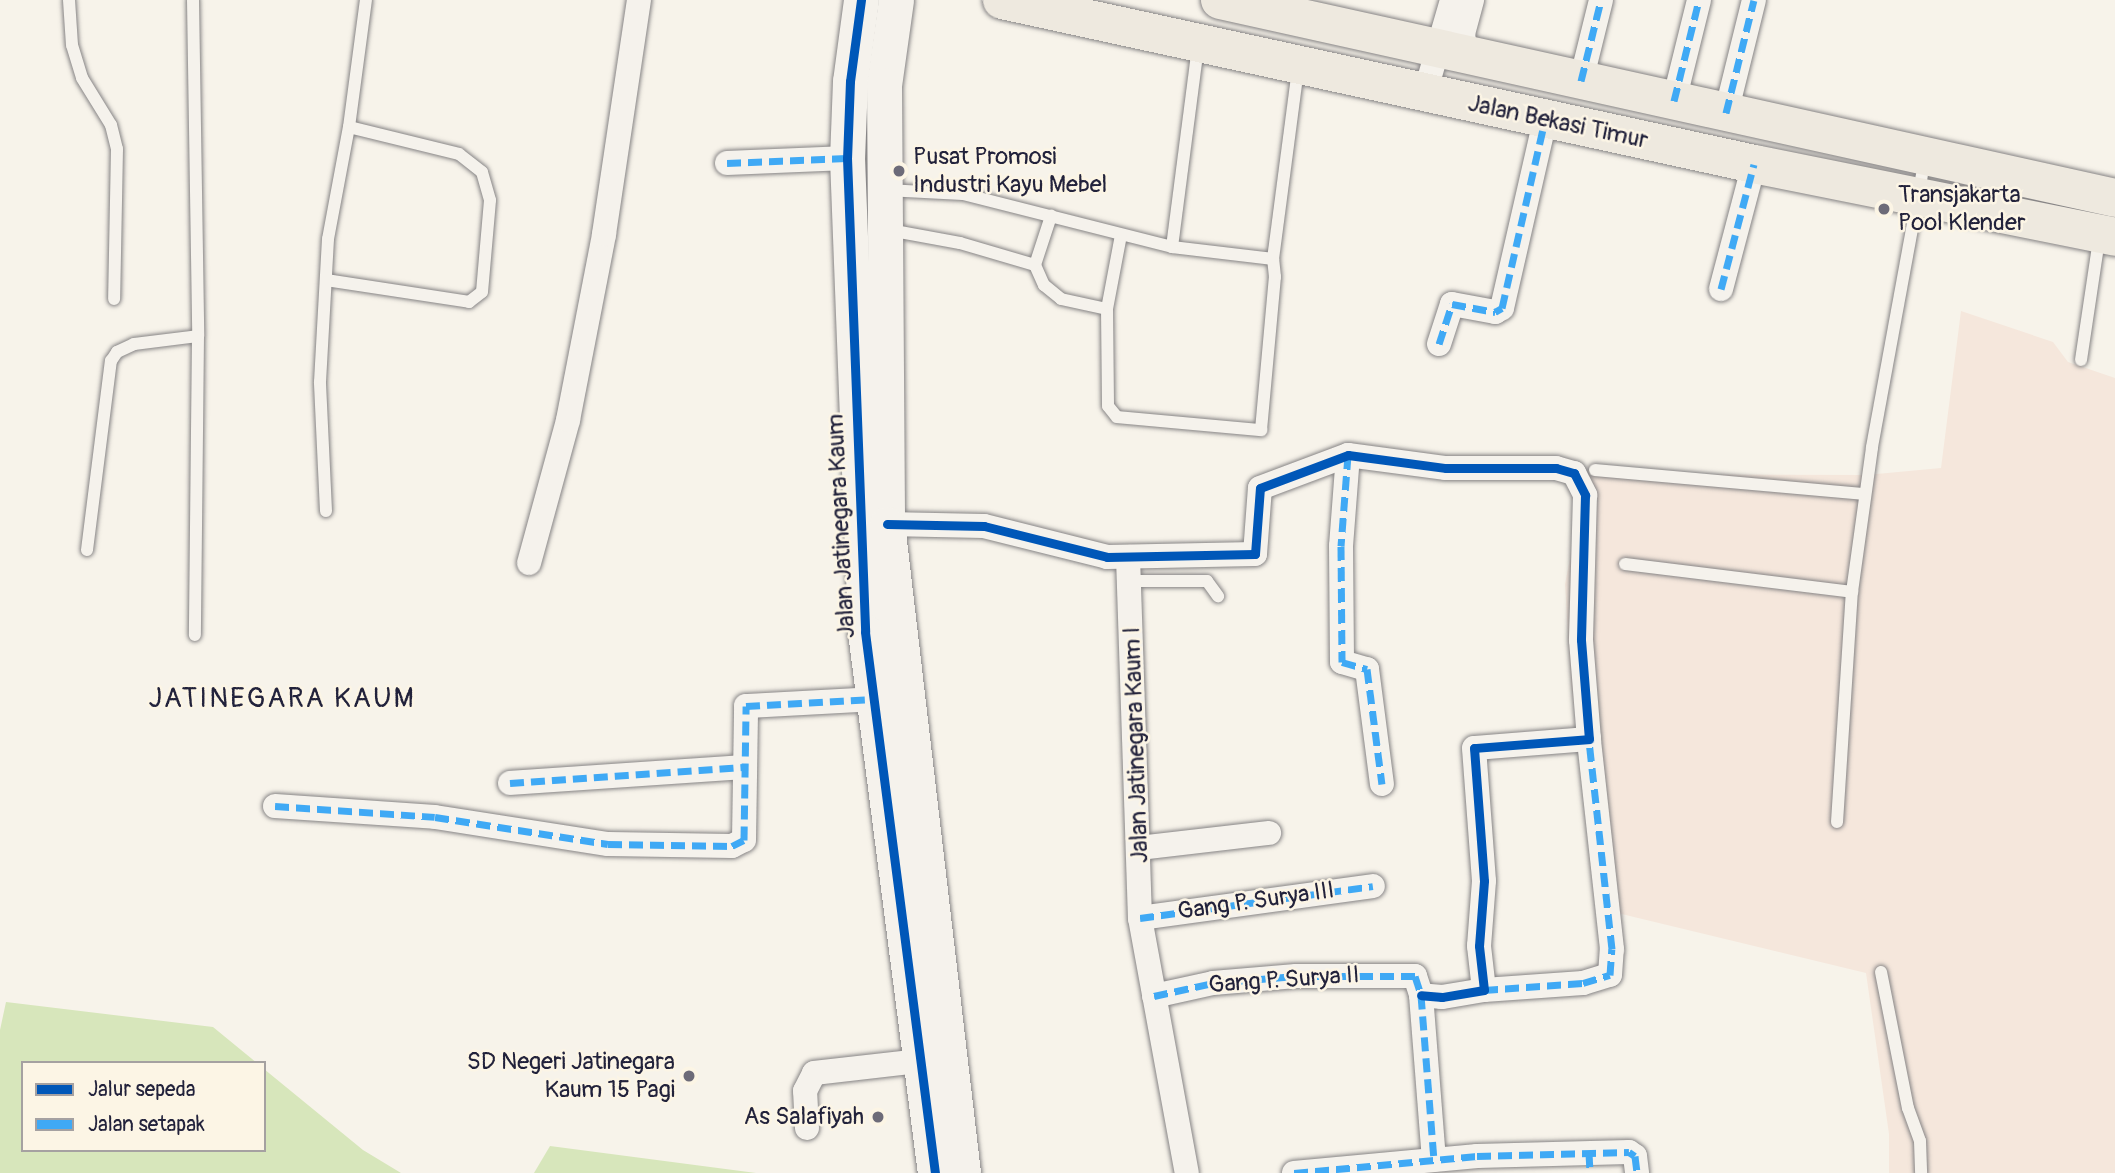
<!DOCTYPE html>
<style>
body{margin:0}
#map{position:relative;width:2115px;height:1173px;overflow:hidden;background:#f7f3ea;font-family:Pangolin,sans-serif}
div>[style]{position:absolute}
.built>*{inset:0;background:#f5e7dc}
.green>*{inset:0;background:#d7e6bb}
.roads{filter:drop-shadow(0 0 2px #868485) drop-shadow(0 0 2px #868485)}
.lane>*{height:12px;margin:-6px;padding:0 6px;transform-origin:6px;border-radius:6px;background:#f5f2ec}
.street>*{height:24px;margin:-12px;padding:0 12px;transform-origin:12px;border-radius:12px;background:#f5f2ec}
.secondary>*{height:35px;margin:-17.5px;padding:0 17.5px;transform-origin:17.5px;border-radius:17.5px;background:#f5f2ec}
.primary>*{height:38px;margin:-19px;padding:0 19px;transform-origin:19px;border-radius:19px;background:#eee9df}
.quiet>*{height:7px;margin-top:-3.5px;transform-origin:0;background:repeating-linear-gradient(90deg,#3fa9f5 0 14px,transparent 0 21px)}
.cycleway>*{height:9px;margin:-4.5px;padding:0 4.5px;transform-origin:4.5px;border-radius:4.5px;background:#0057b8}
.dots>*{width:19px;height:19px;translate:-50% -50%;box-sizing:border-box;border:4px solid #fcf5e5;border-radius:50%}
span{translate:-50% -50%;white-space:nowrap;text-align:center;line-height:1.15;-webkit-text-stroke:5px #fcf5e5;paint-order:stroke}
.street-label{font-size:24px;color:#22223b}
.poi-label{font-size:24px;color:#22223b}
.left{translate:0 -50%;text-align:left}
.right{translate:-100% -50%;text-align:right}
.quarter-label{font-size:28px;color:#22223b;letter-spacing:2px}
.legend{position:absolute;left:21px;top:1061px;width:245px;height:91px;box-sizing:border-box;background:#fcf5e5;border:2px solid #a5a1a1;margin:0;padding:9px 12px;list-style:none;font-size:21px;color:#22223b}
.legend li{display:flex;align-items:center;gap:14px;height:35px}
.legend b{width:35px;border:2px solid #a5a1a1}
</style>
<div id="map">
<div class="built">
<div style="clip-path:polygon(1961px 311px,2053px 342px,2068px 362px,2115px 378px,2115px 1173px,1889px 1173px,1889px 1134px,1866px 973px,1605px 910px,1571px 685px,1565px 584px,1587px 474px,1866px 475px,1941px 468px)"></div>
</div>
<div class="green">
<div style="clip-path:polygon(6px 1002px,213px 1027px,257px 1063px,23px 1063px,23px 1150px,264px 1150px,264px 1069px,363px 1150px,401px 1173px,0 1173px,0 1030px)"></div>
<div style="clip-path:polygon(550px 1146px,756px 1173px,534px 1173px)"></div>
</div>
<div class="roads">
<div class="lane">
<div style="left:69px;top:0;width:45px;rotate:86.2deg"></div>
<div style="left:72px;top:45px;width:34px;rotate:73deg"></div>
<div style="left:82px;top:78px;width:55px;rotate:58.3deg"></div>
<div style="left:111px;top:125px;width:25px;rotate:76deg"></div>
<div style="left:117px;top:149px;width:150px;rotate:91.1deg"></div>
<div style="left:193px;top:0;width:336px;rotate:89.1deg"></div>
<div style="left:198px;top:336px;width:299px;rotate:90.6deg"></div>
<div style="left:886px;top:190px;width:77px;rotate:3deg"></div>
<div style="left:963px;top:194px;width:216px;rotate:14.2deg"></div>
<div style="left:1172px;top:247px;width:102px;rotate:6.8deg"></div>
<div style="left:1273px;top:259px;width:193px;rotate:-82.5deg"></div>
<div style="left:889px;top:230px;width:72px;rotate:10.4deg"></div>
<div style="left:960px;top:243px;width:78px;rotate:16.3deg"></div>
<div style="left:1035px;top:265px;width:52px;rotate:-71.9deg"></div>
<div style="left:1172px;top:247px;width:203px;rotate:-82.6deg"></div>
<div style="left:1035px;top:265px;width:22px;rotate:66deg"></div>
<div style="left:1044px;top:285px;width:22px;rotate:39deg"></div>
<div style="left:1061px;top:299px;width:47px;rotate:12.3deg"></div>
<div style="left:1107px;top:309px;width:75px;rotate:-79.3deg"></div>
<div style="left:326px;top:280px;width:145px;rotate:8.7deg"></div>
<div style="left:469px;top:302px;width:16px;rotate:-38deg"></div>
<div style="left:482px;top:292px;width:92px;rotate:-85deg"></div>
<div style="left:490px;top:200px;width:29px;rotate:-106deg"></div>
<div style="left:482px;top:172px;width:29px;rotate:-142deg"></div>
<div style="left:459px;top:154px;width:113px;rotate:-166.2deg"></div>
<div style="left:1107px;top:309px;width:97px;rotate:89.4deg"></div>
<div style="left:1108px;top:406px;width:14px;rotate:51deg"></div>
<div style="left:1117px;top:417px;width:145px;rotate:5.2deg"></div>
<div style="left:1261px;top:430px;width:154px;rotate:-84.8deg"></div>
<div style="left:1275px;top:277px;width:18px;rotate:-96deg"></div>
<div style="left:2081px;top:360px;width:122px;rotate:-81.5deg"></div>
<div style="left:1595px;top:470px;width:271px;rotate:5.1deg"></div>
<div style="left:326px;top:511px;width:129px;rotate:-92.7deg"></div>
<div style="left:320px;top:382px;width:143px;rotate:-86.8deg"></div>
<div style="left:328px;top:239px;width:114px;rotate:-79.4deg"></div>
<div style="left:349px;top:127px;width:128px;rotate:-82.4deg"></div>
<div style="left:87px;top:550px;width:191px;rotate:-82.8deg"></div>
<div style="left:111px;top:361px;width:11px;rotate:-56deg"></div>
<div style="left:117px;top:352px;width:19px;rotate:-25deg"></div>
<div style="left:134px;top:344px;width:64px;rotate:-7.1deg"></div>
<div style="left:1625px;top:564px;width:229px;rotate:7deg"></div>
<div style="left:1130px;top:581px;width:77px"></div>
<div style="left:1207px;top:581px;width:19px;rotate:54deg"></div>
<div style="left:1837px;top:822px;width:230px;rotate:-86.3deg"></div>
<div style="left:1852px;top:592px;width:146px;rotate:-82.1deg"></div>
<div style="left:1872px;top:447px;width:293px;rotate:-79.6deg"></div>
<div style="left:1881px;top:972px;width:139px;rotate:78.8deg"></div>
<div style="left:1908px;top:1108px;width:35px;rotate:70deg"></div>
<div style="left:1920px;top:1141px;width:32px;rotate:88deg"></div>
</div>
<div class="street">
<div style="left:1466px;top:55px;width:21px;rotate:-98deg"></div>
<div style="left:1463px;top:34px;width:35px;rotate:-75deg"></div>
<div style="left:1581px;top:81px;width:83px;rotate:-76.1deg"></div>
<div style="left:1425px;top:93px;width:97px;rotate:-73.8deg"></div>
<div style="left:1674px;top:101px;width:104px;rotate:-76.1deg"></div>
<div style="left:1726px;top:113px;width:116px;rotate:-76.1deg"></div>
<div style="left:727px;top:163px;width:120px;rotate:-2.4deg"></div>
<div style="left:1721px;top:289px;width:129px;rotate:-75.2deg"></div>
<div style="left:1439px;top:344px;width:42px;rotate:-72deg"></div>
<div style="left:1452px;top:304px;width:44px;rotate:10.5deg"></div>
<div style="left:1495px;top:312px;width:8px;rotate:-30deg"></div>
<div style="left:1502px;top:308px;width:193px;rotate:-77.1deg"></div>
<div style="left:1348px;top:455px;width:91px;rotate:94.4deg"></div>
<div style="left:1341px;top:546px;width:116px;rotate:89.5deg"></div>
<div style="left:1342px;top:662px;width:26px;rotate:16deg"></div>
<div style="left:1367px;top:669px;width:116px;rotate:82.6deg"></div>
<div style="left:887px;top:524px;width:97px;rotate:1.2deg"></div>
<div style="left:984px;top:526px;width:127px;rotate:14.1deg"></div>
<div style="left:1107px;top:557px;width:148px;rotate:-1.2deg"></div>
<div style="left:1255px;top:554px;width:66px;rotate:-85.7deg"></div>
<div style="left:1260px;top:488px;width:94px;rotate:-20.6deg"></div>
<div style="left:1348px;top:455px;width:99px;rotate:7.6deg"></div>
<div style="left:1446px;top:468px;width:110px"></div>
<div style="left:1556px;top:468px;width:19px;rotate:16deg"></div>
<div style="left:1574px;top:473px;width:25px;rotate:63deg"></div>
<div style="left:1585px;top:495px;width:145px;rotate:91.6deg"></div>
<div style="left:1581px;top:640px;width:99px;rotate:85.4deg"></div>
<div style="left:1589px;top:739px;width:115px;rotate:175.5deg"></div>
<div style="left:1474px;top:748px;width:133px;rotate:85.7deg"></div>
<div style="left:1484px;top:881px;width:65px;rotate:94.4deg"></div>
<div style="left:1479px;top:946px;width:44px;rotate:83.5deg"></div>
<div style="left:1484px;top:990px;width:43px;rotate:170.5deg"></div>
<div style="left:1442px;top:997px;width:21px;rotate:-175deg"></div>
<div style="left:1128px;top:557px;width:361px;rotate:88.1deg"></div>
<div style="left:1140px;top:918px;width:259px;rotate:79.6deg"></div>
<div style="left:529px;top:563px;width:148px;rotate:-74.7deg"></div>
<div style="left:568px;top:420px;width:189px;rotate:-79deg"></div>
<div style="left:604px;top:234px;width:237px;rotate:-81.5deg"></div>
<div style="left:510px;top:783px;width:234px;rotate:-3.9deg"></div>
<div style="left:275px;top:806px;width:160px;rotate:3.9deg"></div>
<div style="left:435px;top:817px;width:175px;rotate:8.9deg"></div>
<div style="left:608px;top:844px;width:124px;rotate:0.9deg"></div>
<div style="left:732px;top:846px;width:13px;rotate:-27deg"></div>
<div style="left:744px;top:840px;width:134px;rotate:-89.1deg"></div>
<div style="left:746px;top:706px;width:128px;rotate:-3.1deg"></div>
<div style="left:1139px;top:848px;width:131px;rotate:-6.6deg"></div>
<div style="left:1140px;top:918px;width:235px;rotate:-7.8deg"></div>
<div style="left:1484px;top:990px;width:99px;rotate:-4deg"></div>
<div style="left:1583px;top:983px;width:28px;rotate:-17deg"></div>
<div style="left:1610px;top:975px;width:26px;rotate:-86deg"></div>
<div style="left:1612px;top:949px;width:211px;rotate:-96.3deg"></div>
<div style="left:1154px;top:996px;width:60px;rotate:-12.4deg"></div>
<div style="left:1213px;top:983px;width:83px;rotate:-4.8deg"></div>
<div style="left:1296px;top:976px;width:119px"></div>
<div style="left:1415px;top:976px;width:20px;rotate:72deg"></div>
<div style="left:1421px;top:995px;width:165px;rotate:85.5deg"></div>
<div style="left:807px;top:1128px;width:37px;rotate:-93deg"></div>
<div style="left:805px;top:1091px;width:20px;rotate:-63deg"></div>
<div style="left:814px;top:1073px;width:107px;rotate:-6.5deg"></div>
<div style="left:1294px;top:1173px;width:184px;rotate:-5.3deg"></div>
<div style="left:1477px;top:1156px;width:152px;rotate:-1.5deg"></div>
<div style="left:1629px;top:1152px;width:7px;rotate:34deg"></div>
<div style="left:1635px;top:1156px;width:17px;rotate:83deg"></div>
</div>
<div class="secondary">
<div style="left:861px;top:0;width:82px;rotate:97.7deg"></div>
<div style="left:850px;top:81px;width:77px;rotate:92.2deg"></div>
<div style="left:847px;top:158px;width:474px;rotate:87.8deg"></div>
<div style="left:865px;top:632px;width:546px;rotate:82.63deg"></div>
<div style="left:896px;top:0;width:86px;rotate:98deg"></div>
<div style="left:884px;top:85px;width:439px;rotate:89.6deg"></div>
<div style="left:887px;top:524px;width:653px;rotate:83.32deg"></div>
</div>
<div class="primary">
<div style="left:1002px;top:0;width:770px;rotate:12.3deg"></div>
<div style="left:1754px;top:164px;width:368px;rotate:11.4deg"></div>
<div style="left:1220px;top:0;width:917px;rotate:12.47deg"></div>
</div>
</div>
<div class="quiet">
<div style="left:1581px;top:81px;width:83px;rotate:-76.1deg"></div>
<div style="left:1674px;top:101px;width:104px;rotate:-76.1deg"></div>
<div style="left:1726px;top:113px;width:116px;rotate:-76.1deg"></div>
<div style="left:727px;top:163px;width:120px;rotate:-2.4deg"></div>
<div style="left:1721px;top:289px;width:129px;rotate:-75.2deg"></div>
<div style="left:1439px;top:344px;width:42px;rotate:-72deg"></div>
<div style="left:1452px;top:304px;width:44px;rotate:10.5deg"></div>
<div style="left:1495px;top:312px;width:8px;rotate:-30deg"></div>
<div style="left:1502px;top:308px;width:193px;rotate:-77.1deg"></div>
<div style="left:1348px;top:455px;width:91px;rotate:94.4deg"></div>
<div style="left:1341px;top:546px;width:116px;rotate:89.5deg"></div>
<div style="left:1342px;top:662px;width:26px;rotate:16deg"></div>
<div style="left:1367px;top:669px;width:116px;rotate:82.6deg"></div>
<div style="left:510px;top:783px;width:234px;rotate:-3.9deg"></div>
<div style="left:275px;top:806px;width:160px;rotate:3.9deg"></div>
<div style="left:435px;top:817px;width:175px;rotate:8.9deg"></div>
<div style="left:608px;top:844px;width:124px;rotate:0.9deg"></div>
<div style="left:732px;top:846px;width:13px;rotate:-27deg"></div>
<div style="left:744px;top:840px;width:134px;rotate:-89.1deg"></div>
<div style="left:746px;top:706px;width:128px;rotate:-3.1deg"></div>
<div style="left:1140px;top:918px;width:235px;rotate:-7.8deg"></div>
<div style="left:1484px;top:990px;width:99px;rotate:-4deg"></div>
<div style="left:1583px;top:983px;width:28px;rotate:-17deg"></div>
<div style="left:1610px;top:975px;width:26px;rotate:-86deg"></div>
<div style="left:1612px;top:949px;width:211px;rotate:-96.3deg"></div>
<div style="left:1154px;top:996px;width:60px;rotate:-12.4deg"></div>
<div style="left:1213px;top:983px;width:83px;rotate:-4.8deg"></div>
<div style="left:1296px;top:976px;width:119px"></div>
<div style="left:1415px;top:976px;width:20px;rotate:72deg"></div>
<div style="left:1421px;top:995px;width:165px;rotate:85.5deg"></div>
<div style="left:1589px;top:1153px;width:20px;rotate:87deg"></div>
<div style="left:1294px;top:1173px;width:184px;rotate:-5.3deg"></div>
<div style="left:1477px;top:1156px;width:152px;rotate:-1.5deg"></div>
<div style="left:1629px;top:1152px;width:7px;rotate:34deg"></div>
<div style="left:1635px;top:1156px;width:17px;rotate:83deg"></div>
</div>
<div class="cycleway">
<div style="left:861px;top:0;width:82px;rotate:97.7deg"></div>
<div style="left:850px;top:81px;width:77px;rotate:92.2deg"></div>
<div style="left:847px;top:158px;width:474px;rotate:87.8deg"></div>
<div style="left:865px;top:632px;width:546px;rotate:82.63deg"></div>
<div style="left:887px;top:524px;width:97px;rotate:1.2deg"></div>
<div style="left:984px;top:526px;width:127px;rotate:14.1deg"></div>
<div style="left:1107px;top:557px;width:148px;rotate:-1.2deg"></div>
<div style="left:1255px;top:554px;width:66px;rotate:-85.7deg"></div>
<div style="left:1260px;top:488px;width:94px;rotate:-20.6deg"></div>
<div style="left:1348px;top:455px;width:99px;rotate:7.6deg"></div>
<div style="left:1446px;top:468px;width:110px"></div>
<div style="left:1556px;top:468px;width:19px;rotate:16deg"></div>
<div style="left:1574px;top:473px;width:25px;rotate:63deg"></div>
<div style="left:1585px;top:495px;width:145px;rotate:91.6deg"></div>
<div style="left:1581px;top:640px;width:99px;rotate:85.4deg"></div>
<div style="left:1589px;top:739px;width:115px;rotate:175.5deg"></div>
<div style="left:1474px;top:748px;width:133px;rotate:85.7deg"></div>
<div style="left:1484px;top:881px;width:65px;rotate:94.4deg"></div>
<div style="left:1479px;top:946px;width:44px;rotate:83.5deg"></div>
<div style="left:1484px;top:990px;width:43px;rotate:170.5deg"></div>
<div style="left:1442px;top:997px;width:21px;rotate:-175deg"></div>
</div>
<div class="dots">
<div style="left:899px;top:171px;background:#6d6b78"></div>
<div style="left:1884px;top:209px;background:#6d6b78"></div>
<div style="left:689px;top:1076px;background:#6d6b78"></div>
<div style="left:878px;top:1117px;background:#6d6b78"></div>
</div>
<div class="street-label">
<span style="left:1558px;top:122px;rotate:12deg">Jalan Bekasi Timur</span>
<span style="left:841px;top:526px;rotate:-93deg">Jalan Jatinegara Kaum</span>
<span style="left:1136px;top:745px;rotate:-92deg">Jalan Jatinegara Kaum I</span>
<span style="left:1256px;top:901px;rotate:-8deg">Gang P. Surya III</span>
<span style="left:1284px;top:980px;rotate:-4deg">Gang P. Surya II</span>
</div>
<div class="poi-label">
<span class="left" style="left:913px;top:171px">Pusat Promosi<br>Industri Kayu Mebel</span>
<span class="left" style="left:1898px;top:209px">Transjakarta<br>Pool Klender</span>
<span class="right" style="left:675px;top:1076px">SD Negeri Jatinegara<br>Kaum 15 Pagi</span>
<span class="right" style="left:864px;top:1117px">As Salafiyah</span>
</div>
<div class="quarter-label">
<span style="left:282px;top:699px">JATINEGARA KAUM</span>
</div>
<ul class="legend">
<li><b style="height:9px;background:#0057b8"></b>Jalur sepeda</li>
<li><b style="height:9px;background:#3fa9f5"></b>Jalan setapak</li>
</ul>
</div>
